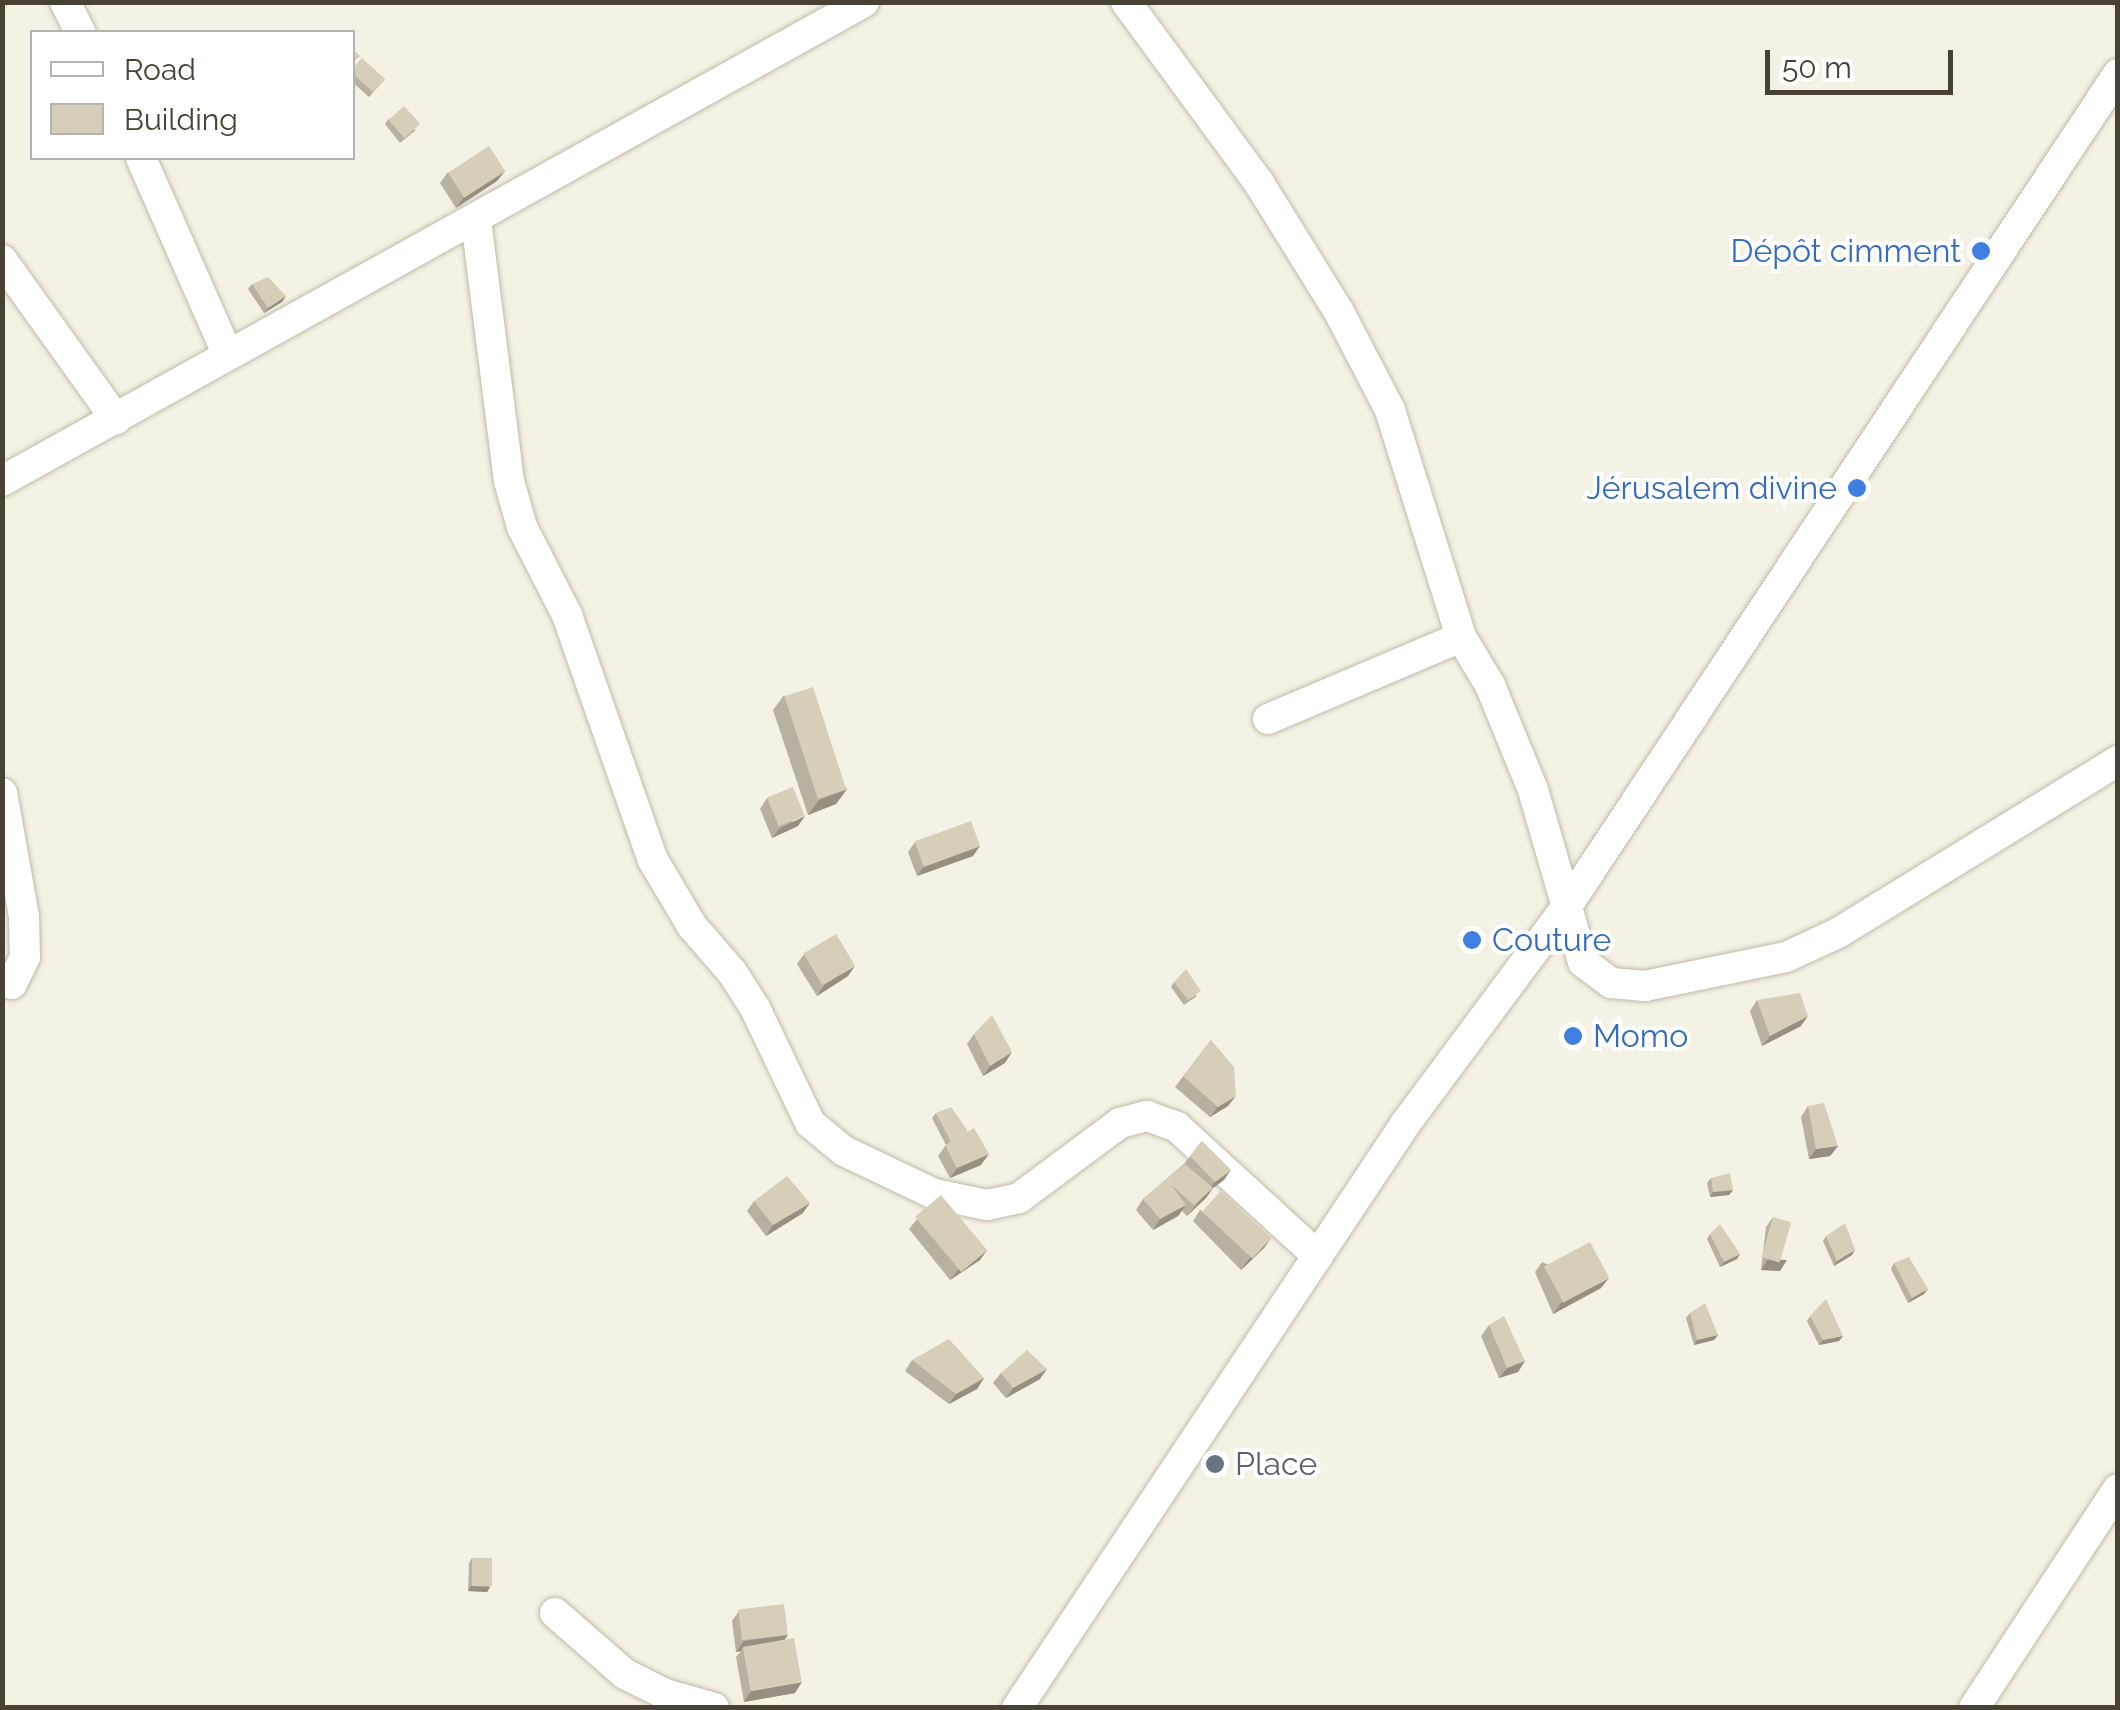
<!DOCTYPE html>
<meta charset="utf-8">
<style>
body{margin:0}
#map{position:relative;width:2120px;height:1710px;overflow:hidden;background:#f4f1e5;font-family:Raleway,sans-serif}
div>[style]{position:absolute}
.roads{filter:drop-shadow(0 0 2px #c1baa7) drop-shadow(0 0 2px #c1baa7)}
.minor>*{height:30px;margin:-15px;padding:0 15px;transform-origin:15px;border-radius:15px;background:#fff}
.wall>*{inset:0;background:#b9b1a0}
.shaded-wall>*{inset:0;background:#969082}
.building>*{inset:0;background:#d7ceba;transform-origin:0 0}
.dots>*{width:28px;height:28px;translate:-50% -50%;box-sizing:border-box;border:5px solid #fff;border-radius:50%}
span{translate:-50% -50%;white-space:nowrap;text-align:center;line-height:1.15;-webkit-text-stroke:8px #fff;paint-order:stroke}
.shop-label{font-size:32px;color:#366cbe}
.right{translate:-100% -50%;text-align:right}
.left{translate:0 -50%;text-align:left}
.worship-label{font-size:32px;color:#5b616d}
.frame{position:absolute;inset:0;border:5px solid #484234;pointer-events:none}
.legend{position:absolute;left:30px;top:30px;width:325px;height:130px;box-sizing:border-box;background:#fff;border:2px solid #b6b3ae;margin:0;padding:12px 18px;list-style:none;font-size:30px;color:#484234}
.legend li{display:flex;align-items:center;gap:20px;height:50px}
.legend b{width:50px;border:2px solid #b6b3ae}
.scale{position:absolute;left:1765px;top:50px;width:188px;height:45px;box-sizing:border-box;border:5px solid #484234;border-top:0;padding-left:12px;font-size:30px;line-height:35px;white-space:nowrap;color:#484234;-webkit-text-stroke:8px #fff;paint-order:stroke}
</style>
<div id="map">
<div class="roads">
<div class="minor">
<div style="left:65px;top:2px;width:34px;rotate:63deg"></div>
<div style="left:1126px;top:2px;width:225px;rotate:53.7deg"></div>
<div style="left:1259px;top:183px;width:152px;rotate:58.2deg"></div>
<div style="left:1339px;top:312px;width:110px;rotate:62.5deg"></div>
<div style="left:1390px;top:410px;width:238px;rotate:72.6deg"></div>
<div style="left:141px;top:158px;width:215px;rotate:66.2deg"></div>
<div style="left:476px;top:220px;width:263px;rotate:82.8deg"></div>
<div style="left:509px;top:481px;width:48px;rotate:74.2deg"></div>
<div style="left:522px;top:527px;width:99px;rotate:62.9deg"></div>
<div style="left:567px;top:615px;width:260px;rotate:70.7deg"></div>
<div style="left:653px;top:860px;width:77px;rotate:59.4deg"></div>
<div style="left:692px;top:926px;width:61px;rotate:49deg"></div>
<div style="left:732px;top:972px;width:43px;rotate:57.4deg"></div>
<div style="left:755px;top:1008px;width:127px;rotate:64.4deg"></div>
<div style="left:810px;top:1123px;width:44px;rotate:39.5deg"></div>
<div style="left:844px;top:1151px;width:100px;rotate:25.5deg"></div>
<div style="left:934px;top:1194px;width:54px;rotate:11.7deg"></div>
<div style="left:987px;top:1205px;width:33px;rotate:-12deg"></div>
<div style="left:1019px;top:1198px;width:126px;rotate:-36.6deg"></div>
<div style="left:1120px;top:1123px;width:28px;rotate:-15deg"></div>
<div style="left:1147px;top:1116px;width:32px;rotate:20deg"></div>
<div style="left:1177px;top:1127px;width:191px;rotate:42.5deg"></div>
<div style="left:2px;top:260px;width:196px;rotate:54.4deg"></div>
<div style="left:2px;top:481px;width:986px;rotate:-29.06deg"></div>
<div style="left:1268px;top:719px;width:210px;rotate:-23deg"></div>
<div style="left:1461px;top:637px;width:56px;rotate:58.9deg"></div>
<div style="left:1490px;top:685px;width:113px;rotate:67.7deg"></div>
<div style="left:1533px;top:790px;width:179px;rotate:73.8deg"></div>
<div style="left:1583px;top:962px;width:35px;rotate:37deg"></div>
<div style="left:1611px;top:983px;width:34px;rotate:5deg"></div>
<div style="left:1645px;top:986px;width:144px;rotate:-11.6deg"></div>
<div style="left:1786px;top:957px;width:57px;rotate:-24.8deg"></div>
<div style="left:1838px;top:933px;width:329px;rotate:-31.6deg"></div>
<div style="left:2px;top:793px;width:125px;rotate:79.9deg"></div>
<div style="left:24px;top:916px;width:41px;rotate:88.6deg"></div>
<div style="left:25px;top:957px;width:30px;rotate:116deg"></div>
<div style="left:555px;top:1613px;width:93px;rotate:41.1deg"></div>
<div style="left:625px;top:1674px;width:45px;rotate:26.6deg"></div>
<div style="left:665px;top:1694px;width:51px;rotate:15.9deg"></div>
<div style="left:1017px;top:1708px;width:703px;rotate:-56.38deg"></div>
<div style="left:1406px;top:1123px;width:267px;rotate:-53.4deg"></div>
<div style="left:1565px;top:909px;width:1002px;rotate:-56.48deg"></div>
<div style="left:1974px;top:1708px;width:262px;rotate:-56.7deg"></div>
</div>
</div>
<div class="wall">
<div style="clip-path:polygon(352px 69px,385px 79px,369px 97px,352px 82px)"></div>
<div style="clip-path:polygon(388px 119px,416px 130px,400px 143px,385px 124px)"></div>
<div style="clip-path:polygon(505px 171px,497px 181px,456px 208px,440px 183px,448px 172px)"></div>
<div style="clip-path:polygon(252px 284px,286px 296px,282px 302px,264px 313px,248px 289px)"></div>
<div style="clip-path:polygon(784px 695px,847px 789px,836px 804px,808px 815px,773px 710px)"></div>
<div style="clip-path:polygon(767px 798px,798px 826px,772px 838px,760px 809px)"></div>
<div style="clip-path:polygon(915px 842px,973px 856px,917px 876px,908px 852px)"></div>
<div style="clip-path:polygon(804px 954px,848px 976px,817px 996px,797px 964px)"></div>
<div style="clip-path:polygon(1174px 982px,1197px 996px,1184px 1005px,1171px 987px)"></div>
<div style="clip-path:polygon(1757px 1000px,1801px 1026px,1762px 1046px,1750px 1011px)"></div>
<div style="clip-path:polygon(974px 1034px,1005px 1063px,983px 1076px,967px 1044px)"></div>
<div style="clip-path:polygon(1211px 1040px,1228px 1106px,1210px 1117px,1175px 1087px)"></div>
<div style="clip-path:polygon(1808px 1106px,1838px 1146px,1830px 1156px,1809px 1159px,1801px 1117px)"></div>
<div style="clip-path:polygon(936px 1113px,981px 1165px,950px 1178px,938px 1156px,946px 1145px,932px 1118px)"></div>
<div style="clip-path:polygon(1202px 1141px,1224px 1180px,1213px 1188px,1206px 1198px,1187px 1216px,1182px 1211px,1178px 1216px,1153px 1230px,1136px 1210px,1143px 1199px,1184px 1164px)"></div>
<div style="clip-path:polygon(1711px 1178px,1733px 1190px,1729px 1195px,1710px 1197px,1707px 1183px)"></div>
<div style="clip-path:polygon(754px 1201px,803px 1213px,766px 1236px,747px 1211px)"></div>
<div style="clip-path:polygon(1200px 1210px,1271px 1238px,1264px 1248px,1241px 1270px,1193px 1221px)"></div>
<div style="clip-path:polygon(1773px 1217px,1780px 1271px,1761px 1270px,1766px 1227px)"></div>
<div style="clip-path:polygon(917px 1219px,987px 1250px,980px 1260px,950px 1280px,909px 1229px)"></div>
<div style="clip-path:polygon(1710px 1234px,1737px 1259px,1720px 1267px,1707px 1239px)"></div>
<div style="clip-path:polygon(1826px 1236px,1852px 1255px,1834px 1266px,1823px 1241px)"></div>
<div style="clip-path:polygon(1542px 1262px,1601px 1288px,1553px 1314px,1535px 1272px)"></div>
<div style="clip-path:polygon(1894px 1263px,1924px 1294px,1908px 1303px,1891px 1269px)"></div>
<div style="clip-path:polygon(1690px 1313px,1718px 1335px,1714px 1340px,1694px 1345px,1686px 1318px)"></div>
<div style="clip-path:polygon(1810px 1316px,1843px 1336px,1839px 1341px,1819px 1345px,1807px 1321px)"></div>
<div style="clip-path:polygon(1489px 1325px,1525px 1361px,1518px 1372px,1499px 1378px,1481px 1336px)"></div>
<div style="clip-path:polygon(912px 1360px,984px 1378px,977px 1389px,949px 1404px,905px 1371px)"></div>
<div style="clip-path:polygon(1001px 1373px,1040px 1379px,1006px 1398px,993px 1383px)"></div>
<div style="clip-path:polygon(472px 1558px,490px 1587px,487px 1592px,468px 1591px,469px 1563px)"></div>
<div style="clip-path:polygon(739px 1611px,788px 1635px,784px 1640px,795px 1693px,744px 1702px,736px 1657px,741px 1651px,736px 1652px,732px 1621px)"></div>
</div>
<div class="shaded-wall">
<div style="clip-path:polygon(505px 171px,497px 181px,456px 208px,464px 197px)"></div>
<div style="clip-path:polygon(286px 296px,282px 302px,264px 313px,268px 308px)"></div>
<div style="clip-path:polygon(847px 789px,836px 804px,808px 815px,819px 800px)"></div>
<div style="clip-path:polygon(805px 816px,798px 826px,772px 838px,780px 828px)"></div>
<div style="clip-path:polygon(980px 846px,973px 856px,917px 876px,924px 866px)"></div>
<div style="clip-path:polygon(855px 966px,848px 976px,817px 996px,824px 985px)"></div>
<div style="clip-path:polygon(1808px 1016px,1801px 1026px,1762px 1046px,1770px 1036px)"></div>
<div style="clip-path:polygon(1012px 1052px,1005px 1063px,983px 1076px,990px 1066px)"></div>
<div style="clip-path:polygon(1236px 1096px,1228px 1106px,1210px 1117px,1218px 1107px)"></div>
<div style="clip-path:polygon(1838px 1146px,1830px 1156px,1809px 1159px,1816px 1149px)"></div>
<div style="clip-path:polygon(989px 1154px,981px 1165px,950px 1178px,957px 1168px)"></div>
<div style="clip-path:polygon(1231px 1170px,1224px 1180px,1213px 1188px,1206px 1198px,1187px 1216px,1215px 1182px)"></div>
<div style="clip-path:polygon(1733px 1190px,1729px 1195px,1710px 1197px,1713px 1192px)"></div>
<div style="clip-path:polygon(810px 1203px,803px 1213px,766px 1236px,773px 1225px)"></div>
<div style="clip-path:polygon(1186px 1205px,1178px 1216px,1153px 1230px,1160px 1219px)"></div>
<div style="clip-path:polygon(1271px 1238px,1264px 1248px,1241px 1270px,1248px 1260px)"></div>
<div style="clip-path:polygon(987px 1250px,980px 1260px,950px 1280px,958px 1270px)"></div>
<div style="clip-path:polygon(1855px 1250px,1852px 1255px,1834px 1266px,1837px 1261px)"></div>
<div style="clip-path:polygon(1740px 1254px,1737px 1259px,1720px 1267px,1724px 1262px)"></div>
<div style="clip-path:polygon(1768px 1259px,1787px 1260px,1780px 1271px,1761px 1270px)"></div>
<div style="clip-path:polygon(1609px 1278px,1601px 1288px,1553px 1314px,1561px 1303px)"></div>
<div style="clip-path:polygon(1928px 1289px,1924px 1294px,1908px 1303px,1912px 1298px)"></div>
<div style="clip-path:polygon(1718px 1335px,1714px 1340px,1694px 1345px,1697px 1340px)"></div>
<div style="clip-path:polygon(1843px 1336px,1839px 1341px,1819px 1345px,1823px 1340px)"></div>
<div style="clip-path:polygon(1525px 1361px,1518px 1372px,1499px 1378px,1507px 1368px)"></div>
<div style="clip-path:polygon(1047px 1369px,1040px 1379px,1006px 1398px,1013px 1388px)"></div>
<div style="clip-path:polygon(984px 1378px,977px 1389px,949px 1404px,956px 1394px)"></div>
<div style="clip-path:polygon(471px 1586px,490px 1587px,487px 1592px,468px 1591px)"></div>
<div style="clip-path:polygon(788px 1635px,781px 1645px,743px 1647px,741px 1651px,736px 1652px,744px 1641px)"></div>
<div style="clip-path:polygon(802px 1682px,795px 1693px,744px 1702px,751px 1691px)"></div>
</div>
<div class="building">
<div style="clip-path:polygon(352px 48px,360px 56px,352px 63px)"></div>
<div style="clip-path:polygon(362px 58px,385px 79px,373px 92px,352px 73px,352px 69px)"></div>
<div style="left:404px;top:106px;width:24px;height:21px;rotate:48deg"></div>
<div style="left:489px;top:146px;width:30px;height:49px;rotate:57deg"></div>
<div style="clip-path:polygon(268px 277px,286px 296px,268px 308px,252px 284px)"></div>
<div style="left:813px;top:687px;width:108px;height:30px;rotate:72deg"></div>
<div style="left:793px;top:787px;width:31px;height:28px;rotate:68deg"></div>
<div style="left:971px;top:821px;width:27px;height:60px;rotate:70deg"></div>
<div style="left:836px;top:934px;width:37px;height:38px;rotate:59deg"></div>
<div style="clip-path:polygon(1186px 969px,1201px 991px,1188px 1000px,1174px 982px)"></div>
<div style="clip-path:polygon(1800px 993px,1808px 1016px,1770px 1036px,1757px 1000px)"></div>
<div style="clip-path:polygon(992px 1015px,1012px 1052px,990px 1066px,974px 1034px)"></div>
<div style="clip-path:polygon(1211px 1040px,1234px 1067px,1236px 1096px,1218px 1107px,1183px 1076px)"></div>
<div style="clip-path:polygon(1824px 1103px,1838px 1146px,1816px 1149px,1808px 1106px)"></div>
<div style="clip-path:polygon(951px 1107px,968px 1131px,951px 1142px,936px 1113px)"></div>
<div style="clip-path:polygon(974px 1128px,989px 1154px,957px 1168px,945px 1145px)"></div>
<div style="clip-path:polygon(1202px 1141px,1231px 1170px,1215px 1182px,1190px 1156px)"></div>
<div style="clip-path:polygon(1185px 1164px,1213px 1188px,1194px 1205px,1171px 1185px,1186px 1205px,1160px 1219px,1143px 1199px)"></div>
<div style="clip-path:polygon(1730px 1173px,1733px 1190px,1713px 1192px,1711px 1178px)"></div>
<div style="clip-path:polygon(787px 1176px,810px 1203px,773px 1225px,754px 1201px)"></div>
<div style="left:1221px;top:1191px;width:69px;height:28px;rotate:43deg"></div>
<div style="left:941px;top:1195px;width:72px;height:34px;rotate:50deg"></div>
<div style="left:1773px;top:1217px;width:19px;height:42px;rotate:16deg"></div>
<div style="clip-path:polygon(1845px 1223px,1855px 1250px,1837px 1261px,1826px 1236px)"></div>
<div style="clip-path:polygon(1720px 1224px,1740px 1254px,1724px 1262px,1710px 1234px)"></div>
<div style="left:1590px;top:1242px;width:41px;height:52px;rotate:62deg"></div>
<div style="clip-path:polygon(1909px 1257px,1928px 1289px,1912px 1298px,1894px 1263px)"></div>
<div style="clip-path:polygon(1826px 1299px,1843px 1336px,1823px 1340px,1810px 1316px)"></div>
<div style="clip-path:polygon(1705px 1303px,1718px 1335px,1697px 1340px,1690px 1313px)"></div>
<div style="clip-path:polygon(1504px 1316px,1525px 1361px,1507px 1368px,1489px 1325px)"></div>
<div style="clip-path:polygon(949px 1339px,984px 1378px,956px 1394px,912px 1360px)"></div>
<div style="clip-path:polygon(1027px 1350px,1047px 1369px,1013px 1388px,1001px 1373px)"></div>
<div style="left:472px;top:1558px;width:20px;height:28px"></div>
<div style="left:784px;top:1604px;width:31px;height:46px;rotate:83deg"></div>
<div style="left:794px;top:1638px;width:45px;height:52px;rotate:80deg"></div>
</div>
<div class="dots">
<div style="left:1981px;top:251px;background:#3f7fe0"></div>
<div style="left:1857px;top:488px;background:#3f7fe0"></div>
<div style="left:1472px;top:940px;background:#3f7fe0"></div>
<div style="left:1573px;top:1036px;background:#3f7fe0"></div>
<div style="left:1215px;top:1464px;background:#6b7280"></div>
</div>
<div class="shop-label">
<span class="right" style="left:1961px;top:251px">Dépôt cimment</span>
<span class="right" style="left:1837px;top:488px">Jérusalem divine</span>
<span class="left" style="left:1492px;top:940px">Couture</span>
<span class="left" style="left:1593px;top:1036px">Momo</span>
</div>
<div class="worship-label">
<span class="left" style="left:1235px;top:1464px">Place</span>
</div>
<div class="frame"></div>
<ul class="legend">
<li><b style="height:12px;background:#fff"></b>Road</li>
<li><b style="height:28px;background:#d7ceba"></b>Building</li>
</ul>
<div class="scale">50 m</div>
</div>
